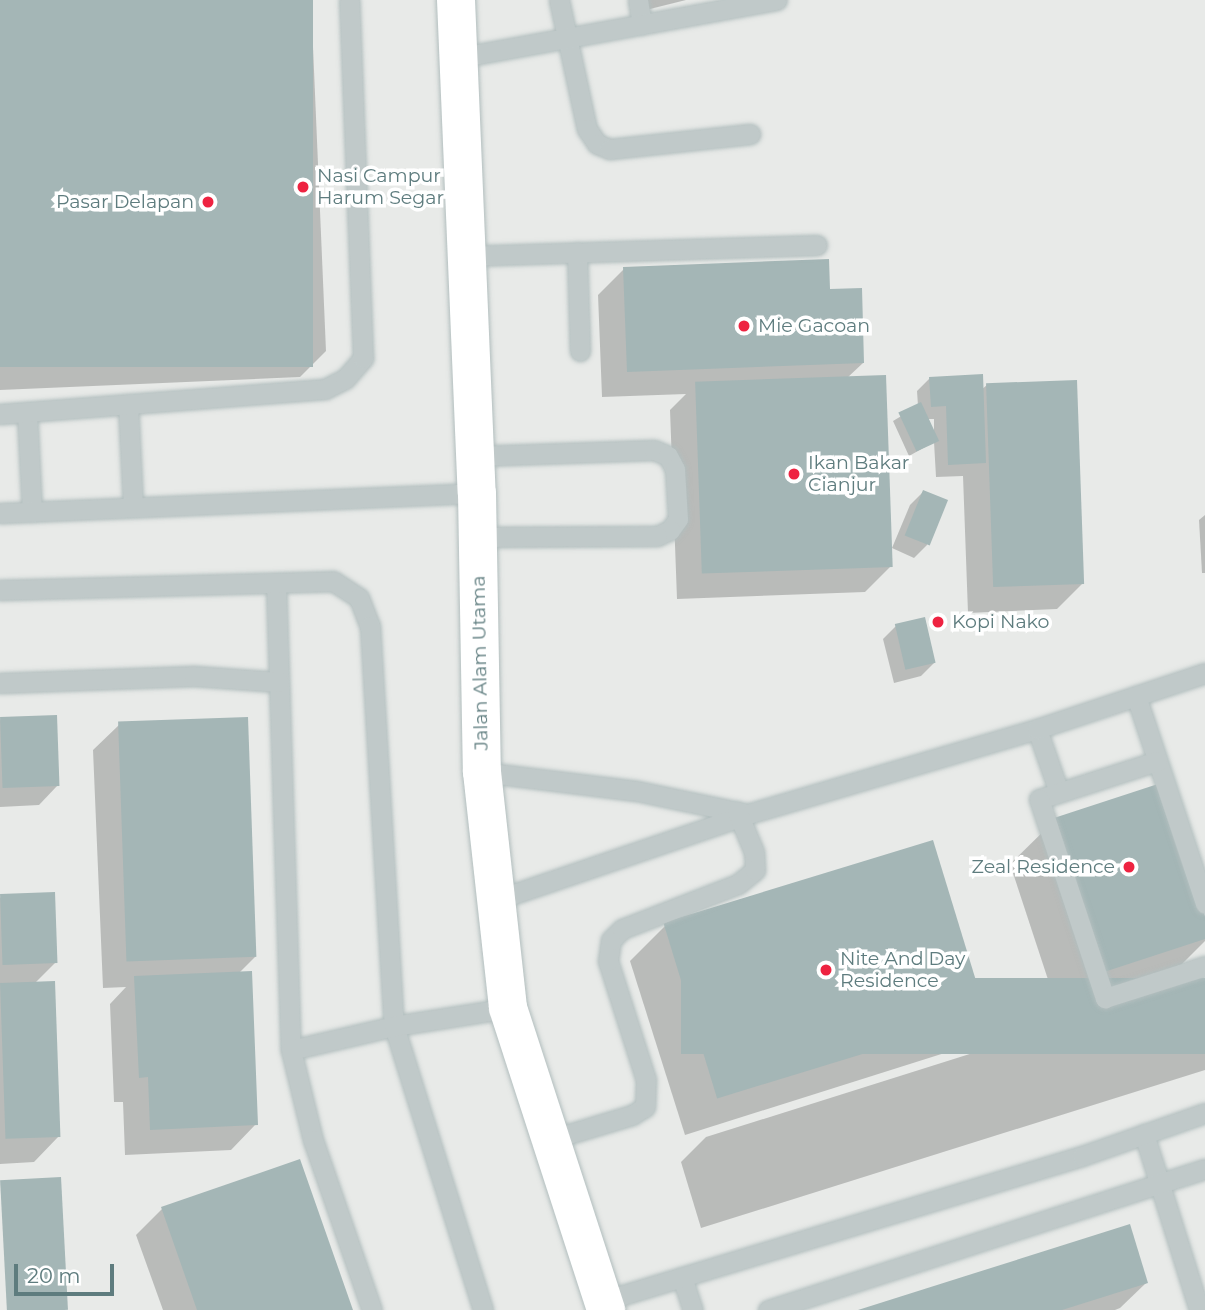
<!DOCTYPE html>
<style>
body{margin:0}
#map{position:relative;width:1205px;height:1310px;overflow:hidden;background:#faf9f7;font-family:Montserrat,sans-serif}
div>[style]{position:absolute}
.built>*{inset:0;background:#e8eae8;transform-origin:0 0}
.shadow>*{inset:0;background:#0003}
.building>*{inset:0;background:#a4b6b6;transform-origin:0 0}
.roads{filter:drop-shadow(0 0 2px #b2bebe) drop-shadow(0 0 2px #b2bebe)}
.lane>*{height:19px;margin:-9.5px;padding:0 9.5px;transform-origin:9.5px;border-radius:9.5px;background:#c0c9c9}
.secondary>*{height:38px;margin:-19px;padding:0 19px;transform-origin:19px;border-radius:19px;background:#fff}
.dots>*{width:19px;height:19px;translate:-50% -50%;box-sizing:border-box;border:4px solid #fff;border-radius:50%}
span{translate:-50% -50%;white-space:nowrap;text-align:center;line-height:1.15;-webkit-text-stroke:7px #fff;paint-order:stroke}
.poi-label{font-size:19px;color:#5e7c7e}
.left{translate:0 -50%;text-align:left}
.right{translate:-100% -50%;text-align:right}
.street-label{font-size:19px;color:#5e7c7e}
.scale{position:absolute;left:14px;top:1264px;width:100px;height:32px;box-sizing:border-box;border:4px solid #5e7c7e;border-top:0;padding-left:9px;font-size:21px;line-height:24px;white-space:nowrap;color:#5e7c7e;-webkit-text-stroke:5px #fff;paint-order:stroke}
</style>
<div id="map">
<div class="built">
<div style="left:0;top:0;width:1205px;height:1310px"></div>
</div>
<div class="shadow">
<div style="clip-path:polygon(0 0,311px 0,326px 351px,300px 377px,0 390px)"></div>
<div style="clip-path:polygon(630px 0,686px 0,634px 13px)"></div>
<div style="clip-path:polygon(624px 269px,863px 363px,847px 378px,891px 566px,865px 592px,677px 599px,670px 410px,686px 394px,602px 397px,598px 295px)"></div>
<div style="clip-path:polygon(evenodd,930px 378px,981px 390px,987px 385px,1082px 584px,1057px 609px,968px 613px,963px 476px,936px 477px,934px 442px,909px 456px,893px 421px,918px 406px,917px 391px,930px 378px,927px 419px,934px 419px,934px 435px,927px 419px)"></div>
<div style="clip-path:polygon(923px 492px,927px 545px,914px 558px,892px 548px,910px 505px)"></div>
<div style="clip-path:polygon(1205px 515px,1205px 573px,1202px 573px,1199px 520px)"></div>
<div style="clip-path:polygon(896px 626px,934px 663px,921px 676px,894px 683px,883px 639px)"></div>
<div style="clip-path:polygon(0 719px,58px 785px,39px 805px,0 807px)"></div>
<div style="clip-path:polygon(119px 725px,256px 956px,239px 973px,256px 1124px,231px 1150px,125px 1155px,123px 1102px,114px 1102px,110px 1004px,126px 987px,103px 988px,93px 750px)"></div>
<div style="clip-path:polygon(1055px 820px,1205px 921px,1205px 941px,1165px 981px,1060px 1016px,1010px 864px)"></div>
<div style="clip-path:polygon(0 897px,56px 962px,34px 984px,59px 1136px,34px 1162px,0 1164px)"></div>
<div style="clip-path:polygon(665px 926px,986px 1016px,951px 1051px,685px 1135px,630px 961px)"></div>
<div style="clip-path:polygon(1205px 980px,1205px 1070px,701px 1228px,681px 1162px,706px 1137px)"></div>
<div style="clip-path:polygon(162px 1209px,351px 1310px,163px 1310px,136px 1235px)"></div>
<div style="clip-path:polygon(1146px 1283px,1120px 1308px,1115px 1310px,862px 1310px)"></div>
</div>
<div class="building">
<div style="left:0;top:0;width:313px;height:367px"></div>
<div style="clip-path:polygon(829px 259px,830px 289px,862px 288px,864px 363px,627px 372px,623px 267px)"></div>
<div style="clip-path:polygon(983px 374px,986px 463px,948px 465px,946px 406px,931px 407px,929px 377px)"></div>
<div style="left:886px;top:375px;width:192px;height:191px;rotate:88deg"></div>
<div style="left:1077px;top:380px;width:204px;height:91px;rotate:88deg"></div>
<div style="left:921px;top:402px;width:43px;height:25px;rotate:65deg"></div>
<div style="left:923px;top:490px;width:27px;height:49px;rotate:22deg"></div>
<div style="left:925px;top:617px;width:47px;height:31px;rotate:77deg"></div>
<div style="left:57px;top:715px;width:71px;height:57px;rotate:88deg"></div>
<div style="left:248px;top:717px;width:240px;height:130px;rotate:88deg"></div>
<div style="clip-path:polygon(1161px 783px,1205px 916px,1205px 939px,1104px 972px,1054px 818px)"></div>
<div style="left:933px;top:840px;width:184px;height:282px;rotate:73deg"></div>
<div style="left:55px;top:892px;width:71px;height:55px;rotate:88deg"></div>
<div style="clip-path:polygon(252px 971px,258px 1125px,150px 1130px,148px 1077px,139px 1078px,134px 976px)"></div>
<div style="left:1205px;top:978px;width:76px;height:524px;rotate:90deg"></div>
<div style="left:55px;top:981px;width:156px;height:55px;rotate:88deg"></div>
<div style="clip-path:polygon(300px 1159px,353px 1310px,197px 1310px,161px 1207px)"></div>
<div style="left:61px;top:1177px;width:133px;height:61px;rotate:87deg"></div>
<div style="clip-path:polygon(1130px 1224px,1148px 1283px,1062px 1310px,858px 1310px)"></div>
</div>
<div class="roads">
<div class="lane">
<div style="left:559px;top:0;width:132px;rotate:77.8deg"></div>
<div style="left:587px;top:129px;width:18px;rotate:56deg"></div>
<div style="left:597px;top:144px;width:14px;rotate:21deg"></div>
<div style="left:610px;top:149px;width:141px;rotate:-6.1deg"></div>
<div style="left:638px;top:0;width:25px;rotate:81deg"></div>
<div style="left:457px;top:58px;width:325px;rotate:-10.3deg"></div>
<div style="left:577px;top:252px;width:99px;rotate:88.3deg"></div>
<div style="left:466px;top:256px;width:351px;rotate:-1.8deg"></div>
<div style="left:128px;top:404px;width:103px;rotate:87.2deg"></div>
<div style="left:27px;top:413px;width:99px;rotate:87.1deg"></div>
<div style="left:0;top:414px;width:326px;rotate:-4.4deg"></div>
<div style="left:325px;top:389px;width:22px;rotate:-27deg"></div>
<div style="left:345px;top:379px;width:28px;rotate:-49deg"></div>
<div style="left:363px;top:358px;width:358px;rotate:-92.2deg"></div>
<div style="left:476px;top:456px;width:178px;rotate:-1.9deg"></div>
<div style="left:654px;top:450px;width:15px;rotate:23deg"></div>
<div style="left:668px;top:456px;width:15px;rotate:62deg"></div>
<div style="left:675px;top:469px;width:50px;rotate:86.6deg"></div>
<div style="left:678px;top:519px;width:14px;rotate:126deg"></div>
<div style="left:670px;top:530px;width:14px;rotate:155deg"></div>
<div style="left:657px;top:536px;width:179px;rotate:179.7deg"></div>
<div style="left:0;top:513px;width:477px;rotate:-2.4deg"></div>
<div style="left:276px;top:583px;width:467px;rotate:88.2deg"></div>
<div style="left:291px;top:1050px;width:93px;rotate:76.3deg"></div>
<div style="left:313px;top:1140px;width:180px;rotate:70.9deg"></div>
<div style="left:0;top:590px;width:333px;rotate:-1.5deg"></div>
<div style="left:333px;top:581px;width:31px;rotate:33deg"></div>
<div style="left:359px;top:598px;width:30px;rotate:69deg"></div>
<div style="left:370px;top:626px;width:401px;rotate:86.6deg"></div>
<div style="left:394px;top:1026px;width:298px;rotate:72.6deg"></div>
<div style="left:0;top:683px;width:194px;rotate:-2.1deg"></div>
<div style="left:194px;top:676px;width:85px;rotate:4deg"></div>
<div style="left:1136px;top:696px;width:219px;rotate:71.6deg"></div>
<div style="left:1037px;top:729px;width:67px;rotate:70.8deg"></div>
<div style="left:1157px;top:761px;width:124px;rotate:162.1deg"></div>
<div style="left:1039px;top:799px;width:210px;rotate:71.7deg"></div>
<div style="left:1105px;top:998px;width:105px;rotate:-17.7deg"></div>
<div style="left:482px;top:772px;width:156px;rotate:7deg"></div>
<div style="left:637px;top:791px;width:112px;rotate:11.8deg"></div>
<div style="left:496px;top:900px;width:266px;rotate:-18.8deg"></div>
<div style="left:748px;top:814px;width:301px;rotate:-16.4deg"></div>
<div style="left:1037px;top:729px;width:177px;rotate:-18.4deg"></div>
<div style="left:291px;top:1050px;width:106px;rotate:-13.1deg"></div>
<div style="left:394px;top:1026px;width:115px;rotate:-9deg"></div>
<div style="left:1144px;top:1134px;width:184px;rotate:72.6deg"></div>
<div style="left:549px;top:1140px;width:87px;rotate:-16.8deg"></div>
<div style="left:632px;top:1115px;width:15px;rotate:-32deg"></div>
<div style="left:645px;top:1107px;width:27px;rotate:-88deg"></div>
<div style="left:646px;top:1080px;width:125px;rotate:-107.7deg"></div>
<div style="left:608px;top:961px;width:21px;rotate:-82deg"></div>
<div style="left:611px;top:940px;width:16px;rotate:-45deg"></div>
<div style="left:622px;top:929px;width:124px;rotate:-21.2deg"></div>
<div style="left:738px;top:884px;width:22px;rotate:-39deg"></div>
<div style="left:755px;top:870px;width:18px;rotate:-93deg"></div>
<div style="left:754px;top:852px;width:44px;rotate:-112.5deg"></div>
<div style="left:682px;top:1277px;width:35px;rotate:72deg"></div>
<div style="left:603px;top:1301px;width:500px;rotate:-16.84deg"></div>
<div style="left:1082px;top:1156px;width:130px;rotate:-19.3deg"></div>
<div style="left:768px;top:1310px;width:459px;rotate:-17.9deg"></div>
</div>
<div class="secondary">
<div style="left:456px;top:0;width:493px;rotate:87.6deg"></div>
<div style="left:477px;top:493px;width:279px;rotate:89deg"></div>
<div style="left:482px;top:772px;width:237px;rotate:83.7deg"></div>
<div style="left:508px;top:1008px;width:318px;rotate:72deg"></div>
</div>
</div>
<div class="dots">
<div style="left:303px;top:187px;background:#ee2341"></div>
<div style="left:208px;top:202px;background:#ee2341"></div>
<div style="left:744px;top:326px;background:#ee2341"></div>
<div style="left:794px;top:474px;background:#ee2341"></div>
<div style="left:938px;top:622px;background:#ee2341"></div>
<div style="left:1129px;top:867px;background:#ee2341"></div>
<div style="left:826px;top:970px;background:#ee2341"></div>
</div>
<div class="poi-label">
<span class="left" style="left:317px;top:187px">Nasi Campur<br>Harum Segar</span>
<span class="right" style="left:194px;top:202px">Pasar Delapan</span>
<span class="left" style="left:758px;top:326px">Mie Gacoan</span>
<span class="left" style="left:808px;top:474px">Ikan Bakar<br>Cianjur</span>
<span class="left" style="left:952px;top:622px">Kopi Nako</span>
<span class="right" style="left:1115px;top:867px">Zeal Residence</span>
<span class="left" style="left:840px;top:970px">Nite And Day<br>Residence</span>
</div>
<div class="street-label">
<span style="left:480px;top:663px;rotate:-91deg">Jalan Alam Utama</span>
</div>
<div class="scale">20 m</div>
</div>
